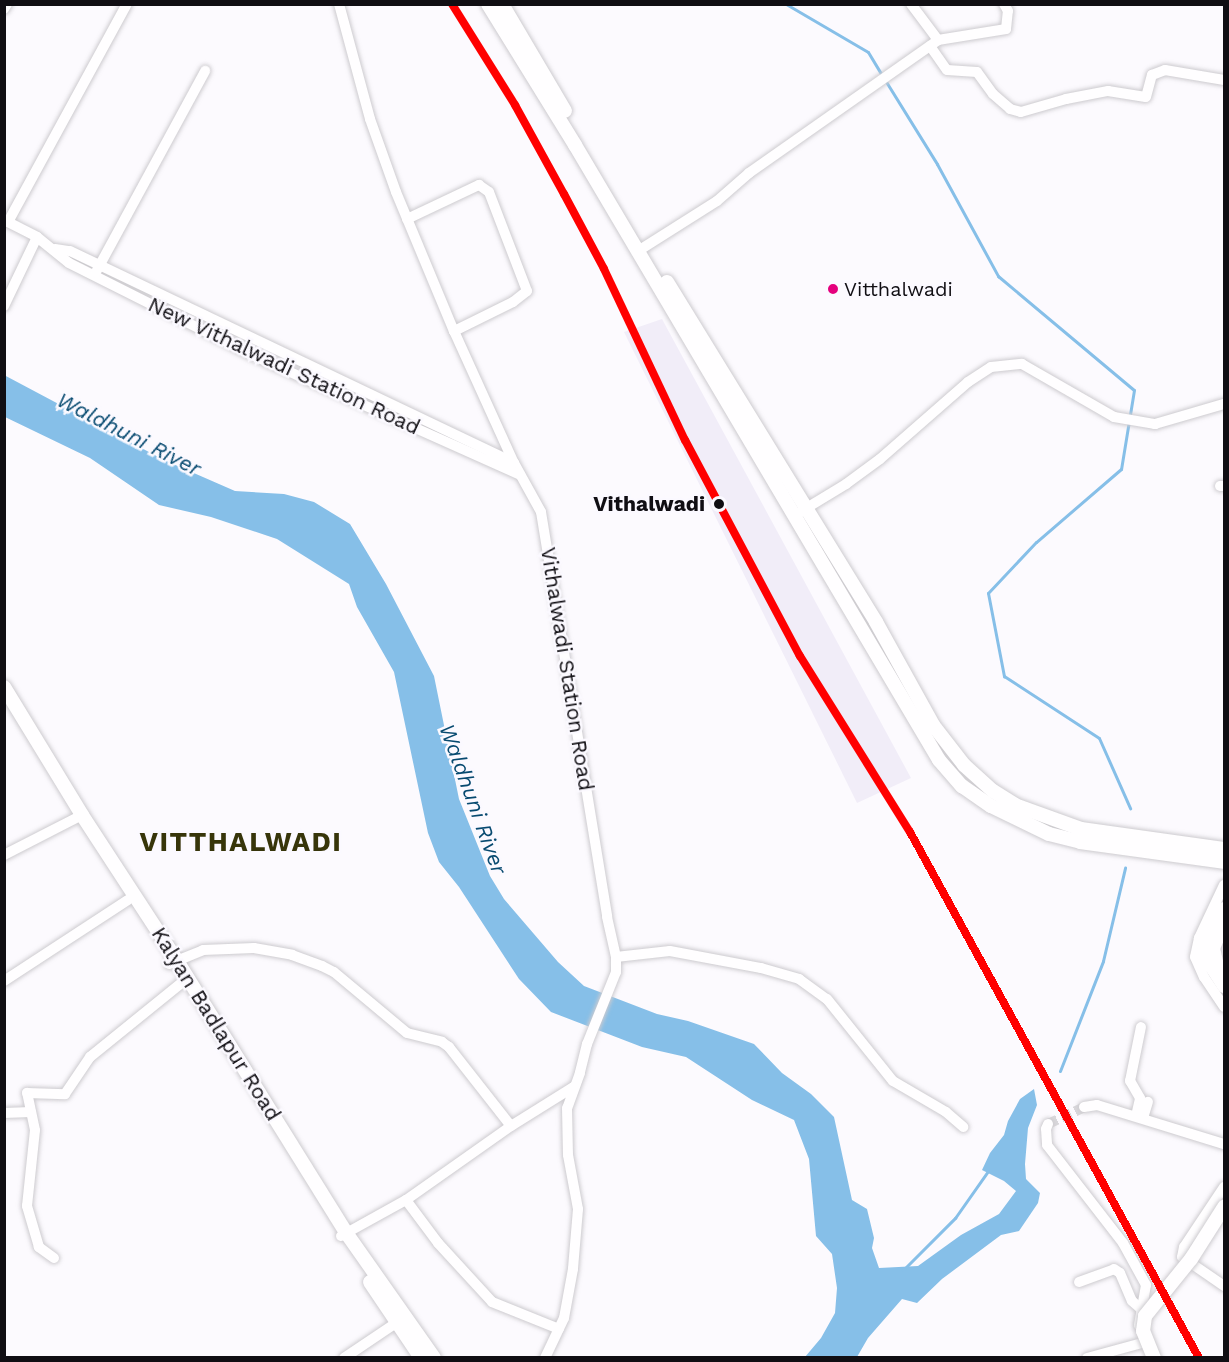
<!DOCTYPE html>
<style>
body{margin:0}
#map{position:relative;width:1229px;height:1362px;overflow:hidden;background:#fcfafe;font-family:"Work Sans",sans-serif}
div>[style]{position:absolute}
.built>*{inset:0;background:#f1edf8}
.water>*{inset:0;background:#86bfe8}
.stream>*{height:3px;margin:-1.5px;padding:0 1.5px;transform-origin:1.5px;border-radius:1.5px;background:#86bfe8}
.minor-tunnel>*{height:10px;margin-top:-5px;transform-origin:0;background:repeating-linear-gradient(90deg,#d9d7db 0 10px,transparent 0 15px)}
.roads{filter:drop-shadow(0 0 2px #cdcbcf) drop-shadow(0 0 2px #cdcbcf)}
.minor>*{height:10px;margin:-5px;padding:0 5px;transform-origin:5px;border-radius:5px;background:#fffeff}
.major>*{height:14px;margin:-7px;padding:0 7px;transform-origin:7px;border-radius:7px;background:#fffeff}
.bridges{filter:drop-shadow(0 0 2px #cdcbcf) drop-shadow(0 0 2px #cdcbcf)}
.major-bridge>*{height:14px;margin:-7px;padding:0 7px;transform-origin:7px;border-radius:7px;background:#fffeff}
.rail-1>*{height:8px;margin:-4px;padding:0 4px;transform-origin:4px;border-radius:4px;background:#f00}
.dots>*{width:16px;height:16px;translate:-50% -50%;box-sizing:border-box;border:3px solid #fbf9ff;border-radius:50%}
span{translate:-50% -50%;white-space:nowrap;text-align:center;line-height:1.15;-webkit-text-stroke:5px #fbf9ff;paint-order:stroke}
.bus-label{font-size:20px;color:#100e13}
.left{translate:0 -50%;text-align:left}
.street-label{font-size:21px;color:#100e13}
.stop-label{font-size:21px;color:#100e13;font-weight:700}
.right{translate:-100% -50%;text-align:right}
.water-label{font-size:22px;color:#074a70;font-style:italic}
.district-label{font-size:27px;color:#37350a;font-weight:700;letter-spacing:1.5px}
.frame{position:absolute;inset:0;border:6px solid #100e13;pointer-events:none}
</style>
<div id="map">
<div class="built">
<div style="clip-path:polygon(662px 319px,911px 778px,857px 803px,624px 332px)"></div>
</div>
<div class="water">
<div style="clip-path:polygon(4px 375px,164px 460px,235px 491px,284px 494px,314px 502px,350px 524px,386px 584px,434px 676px,459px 799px,490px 876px,504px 899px,558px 962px,584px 986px,657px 1014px,688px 1021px,754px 1044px,782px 1073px,811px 1094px,834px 1117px,852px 1200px,867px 1209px,874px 1238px,872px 1248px,879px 1268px,918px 1266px,961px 1235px,999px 1214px,1016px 1191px,1004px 1181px,982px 1170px,990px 1153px,1004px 1135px,1008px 1121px,1020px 1099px,1034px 1089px,1037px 1105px,1028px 1128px,1025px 1164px,1026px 1179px,1040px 1193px,1038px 1203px,1019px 1231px,1001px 1235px,942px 1279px,917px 1303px,902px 1299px,868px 1338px,857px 1357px,805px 1357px,821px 1338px,835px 1313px,837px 1288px,832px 1254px,816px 1236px,809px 1159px,794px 1120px,752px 1100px,686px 1057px,642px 1047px,551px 1012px,519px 979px,459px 887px,439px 862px,428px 833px,394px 672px,357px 607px,349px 584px,277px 539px,211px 517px,159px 505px,90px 458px,5px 417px)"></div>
</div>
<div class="stream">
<div style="left:786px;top:4px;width:95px;rotate:30.3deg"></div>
<div style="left:868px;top:52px;width:27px;rotate:59deg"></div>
<div style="left:885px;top:80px;width:99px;rotate:58.2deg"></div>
<div style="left:937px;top:164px;width:128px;rotate:61.4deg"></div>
<div style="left:998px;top:276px;width:177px;rotate:40deg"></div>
<div style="left:1134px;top:390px;width:80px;rotate:99.3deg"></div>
<div style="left:1121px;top:469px;width:112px;rotate:139.3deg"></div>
<div style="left:1036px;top:542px;width:70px;rotate:133.3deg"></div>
<div style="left:988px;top:593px;width:85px;rotate:79.1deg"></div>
<div style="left:1004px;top:676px;width:113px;rotate:33.1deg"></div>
<div style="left:1099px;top:738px;width:77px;rotate:66.1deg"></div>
<div style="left:1060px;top:1071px;width:118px;rotate:-68.6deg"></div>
<div style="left:1103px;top:961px;width:96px;rotate:-76.7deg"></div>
<div style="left:903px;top:1270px;width:74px;rotate:-45deg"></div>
<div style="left:955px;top:1218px;width:57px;rotate:-54.9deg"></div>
</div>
<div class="minor-tunnel">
<div style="left:1048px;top:1124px;width:40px;rotate:-25deg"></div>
</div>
<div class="roads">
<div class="minor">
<div style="left:339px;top:4px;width:119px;rotate:74.9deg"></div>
<div style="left:370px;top:119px;width:77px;rotate:70.4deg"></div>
<div style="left:396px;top:192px;width:151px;rotate:67.4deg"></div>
<div style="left:454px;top:331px;width:145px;rotate:65.6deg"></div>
<div style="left:514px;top:463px;width:56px;rotate:61.1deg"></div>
<div style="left:541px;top:512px;width:410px;rotate:80.7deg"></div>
<div style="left:607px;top:917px;width:41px;rotate:77.3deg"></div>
<div style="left:616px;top:957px;width:15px;rotate:90deg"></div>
<div style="left:616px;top:972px;width:78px;rotate:111.9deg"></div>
<div style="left:587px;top:1044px;width:30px;rotate:104deg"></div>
<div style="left:580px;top:1073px;width:37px;rotate:110deg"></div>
<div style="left:567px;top:1108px;width:47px;rotate:88.8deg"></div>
<div style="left:568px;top:1155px;width:55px;rotate:79.5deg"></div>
<div style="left:578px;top:1209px;width:60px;rotate:94.8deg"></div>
<div style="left:573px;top:1269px;width:50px;rotate:100.4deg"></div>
<div style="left:564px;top:1318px;width:44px;rotate:115.4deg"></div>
<div style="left:911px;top:4px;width:45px;rotate:53.1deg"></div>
<div style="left:4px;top:9px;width:6px;rotate:-59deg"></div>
<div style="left:930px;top:46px;width:29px;rotate:55deg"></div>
<div style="left:947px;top:70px;width:30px;rotate:4deg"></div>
<div style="left:977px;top:72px;width:27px;rotate:54deg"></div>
<div style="left:993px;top:94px;width:23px;rotate:41deg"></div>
<div style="left:1010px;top:109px;width:11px;rotate:15deg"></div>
<div style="left:1021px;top:112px;width:47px;rotate:-16.1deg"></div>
<div style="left:1066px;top:99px;width:43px;rotate:-10.8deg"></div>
<div style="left:1108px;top:91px;width:38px;rotate:9deg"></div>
<div style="left:1146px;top:97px;width:23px;rotate:-75deg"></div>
<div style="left:1152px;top:75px;width:14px;rotate:-21deg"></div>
<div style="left:1165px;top:70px;width:60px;rotate:9.6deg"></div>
<div style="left:407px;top:219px;width:80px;rotate:-25.3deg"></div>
<div style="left:479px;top:185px;width:12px;rotate:35deg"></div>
<div style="left:489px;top:192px;width:106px;rotate:69deg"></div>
<div style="left:527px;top:291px;width:18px;rotate:142deg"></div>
<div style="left:513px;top:302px;width:66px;rotate:153.8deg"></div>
<div style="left:4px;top:220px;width:37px;rotate:27deg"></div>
<div style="left:37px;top:237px;width:41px;rotate:39.1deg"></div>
<div style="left:69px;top:263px;width:205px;rotate:26.7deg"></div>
<div style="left:252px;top:355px;width:294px;rotate:24.1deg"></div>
<div style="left:8px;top:222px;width:248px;rotate:-61.4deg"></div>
<div style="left:55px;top:249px;width:15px;rotate:8deg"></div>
<div style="left:70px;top:251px;width:492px;rotate:25.5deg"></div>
<div style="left:638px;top:251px;width:93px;rotate:-32.3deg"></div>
<div style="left:717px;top:201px;width:43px;rotate:-41.2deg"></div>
<div style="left:749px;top:173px;width:231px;rotate:-35.1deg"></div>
<div style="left:938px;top:40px;width:69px;rotate:-9.2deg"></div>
<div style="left:1006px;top:29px;width:18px;rotate:-84deg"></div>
<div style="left:1008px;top:11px;width:8px;rotate:-120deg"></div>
<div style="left:96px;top:272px;width:229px;rotate:-61.5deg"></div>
<div style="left:4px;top:306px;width:76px;rotate:-64.4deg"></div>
<div style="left:1220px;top:486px;width:4px"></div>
<div style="left:800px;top:512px;width:54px;rotate:-31.3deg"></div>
<div style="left:846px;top:484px;width:42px;rotate:-36.3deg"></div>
<div style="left:880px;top:459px;width:117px;rotate:-41.2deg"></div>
<div style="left:968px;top:382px;width:27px;rotate:-33deg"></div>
<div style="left:991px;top:367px;width:31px;rotate:-6deg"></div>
<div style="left:1022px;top:364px;width:106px;rotate:29.9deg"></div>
<div style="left:1114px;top:417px;width:42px;rotate:9.7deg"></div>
<div style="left:1155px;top:424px;width:72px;rotate:-16.2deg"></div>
<div style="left:4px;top:855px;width:88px;rotate:-27.1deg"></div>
<div style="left:1224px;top:885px;width:59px;rotate:115.3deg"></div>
<div style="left:1199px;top:938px;width:19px;rotate:102deg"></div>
<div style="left:1195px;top:957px;width:22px;rotate:66deg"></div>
<div style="left:1204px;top:977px;width:36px;rotate:56deg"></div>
<div style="left:1224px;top:928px;width:22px;rotate:114deg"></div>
<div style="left:1215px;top:948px;width:17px;rotate:77deg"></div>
<div style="left:1219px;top:965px;width:8px;rotate:50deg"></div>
<div style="left:616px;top:957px;width:54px;rotate:-6.3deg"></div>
<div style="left:670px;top:951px;width:93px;rotate:10.6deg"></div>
<div style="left:761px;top:968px;width:40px;rotate:16deg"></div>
<div style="left:799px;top:979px;width:34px;rotate:36deg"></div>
<div style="left:827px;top:999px;width:105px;rotate:51.2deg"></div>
<div style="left:893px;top:1081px;width:61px;rotate:30.3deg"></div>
<div style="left:946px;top:1112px;width:23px;rotate:41deg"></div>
<div style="left:169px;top:964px;width:37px;rotate:-22deg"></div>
<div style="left:203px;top:950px;width:51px;rotate:-2.2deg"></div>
<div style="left:254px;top:948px;width:39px;rotate:10deg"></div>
<div style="left:292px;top:955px;width:32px;rotate:20deg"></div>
<div style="left:322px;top:966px;width:13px;rotate:27deg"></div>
<div style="left:334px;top:972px;width:95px;rotate:39.9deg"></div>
<div style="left:407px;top:1033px;width:36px;rotate:14deg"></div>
<div style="left:442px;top:1042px;width:9px;rotate:36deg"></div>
<div style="left:449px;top:1047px;width:100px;rotate:51.9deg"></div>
<div style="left:4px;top:981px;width:148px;rotate:-33.2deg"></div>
<div style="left:1084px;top:1107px;width:13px;rotate:-9deg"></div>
<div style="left:1097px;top:1105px;width:133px;rotate:17.1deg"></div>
<div style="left:4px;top:1113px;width:27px;rotate:-2deg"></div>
<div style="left:1136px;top:1116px;width:18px;rotate:-77deg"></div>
<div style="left:1140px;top:1098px;width:20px;rotate:-120deg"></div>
<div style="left:1130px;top:1081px;width:55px;rotate:-78.5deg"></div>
<div style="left:1143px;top:1118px;width:17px;rotate:-73deg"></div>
<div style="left:1048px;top:1124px;width:5px;rotate:112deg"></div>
<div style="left:1046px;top:1129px;width:16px;rotate:86deg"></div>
<div style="left:1047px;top:1145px;width:124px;rotate:52.2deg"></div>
<div style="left:1123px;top:1243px;width:48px;rotate:61.3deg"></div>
<div style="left:1146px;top:1285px;width:41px;rotate:99.9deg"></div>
<div style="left:1224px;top:1187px;width:72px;rotate:123.7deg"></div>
<div style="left:1184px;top:1247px;width:10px;rotate:101deg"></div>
<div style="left:1182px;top:1257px;width:51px;rotate:34.6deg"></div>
<div style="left:406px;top:1200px;width:54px;rotate:53.3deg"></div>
<div style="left:438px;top:1243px;width:80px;rotate:47.5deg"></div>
<div style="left:492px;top:1302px;width:72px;rotate:21.9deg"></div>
<div style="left:341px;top:1236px;width:74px;rotate:-29deg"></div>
<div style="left:406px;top:1200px;width:128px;rotate:-35.2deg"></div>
<div style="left:511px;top:1126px;width:75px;rotate:-32deg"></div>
<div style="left:54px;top:1258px;width:19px;rotate:-144deg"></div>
<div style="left:39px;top:1247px;width:43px;rotate:-106.3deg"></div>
<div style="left:27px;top:1206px;width:76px;rotate:-84deg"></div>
<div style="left:35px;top:1130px;width:38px;rotate:-102deg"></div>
<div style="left:27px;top:1093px;width:38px;rotate:2deg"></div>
<div style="left:65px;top:1094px;width:45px;rotate:-56deg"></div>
<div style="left:90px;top:1057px;width:116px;rotate:-39deg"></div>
<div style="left:1079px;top:1282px;width:37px;rotate:-20deg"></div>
<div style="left:1114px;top:1269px;width:7px;rotate:34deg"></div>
<div style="left:1120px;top:1273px;width:30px;rotate:67deg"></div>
<div style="left:1132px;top:1301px;width:11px;rotate:41deg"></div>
<div style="left:344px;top:1358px;width:70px;rotate:-33.9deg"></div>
<div style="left:1087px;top:1358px;width:57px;rotate:-15.3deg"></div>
</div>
<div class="major">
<div style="left:488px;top:4px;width:166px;rotate:58.3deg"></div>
<div style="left:575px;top:145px;width:715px;rotate:59.38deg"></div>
<div style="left:939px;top:760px;width:35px;rotate:49deg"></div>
<div style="left:962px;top:786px;width:35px;rotate:35deg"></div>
<div style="left:991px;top:806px;width:64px;rotate:25.8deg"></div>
<div style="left:1049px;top:834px;width:32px;rotate:14deg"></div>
<div style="left:1080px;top:842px;width:145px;rotate:7.9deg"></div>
<div style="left:502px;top:4px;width:124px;rotate:59.5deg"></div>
<div style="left:667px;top:282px;width:399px;rotate:58.4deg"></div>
<div style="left:876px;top:622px;width:118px;rotate:61deg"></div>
<div style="left:933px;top:725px;width:51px;rotate:52.2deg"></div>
<div style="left:964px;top:765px;width:39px;rotate:42deg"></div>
<div style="left:993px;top:791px;width:26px;rotate:32deg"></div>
<div style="left:1015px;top:805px;width:70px;rotate:20deg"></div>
<div style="left:1081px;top:829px;width:144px;rotate:8deg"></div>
<div style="left:4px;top:687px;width:150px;rotate:58.6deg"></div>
<div style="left:82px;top:815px;width:174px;rotate:56.9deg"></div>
<div style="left:177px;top:961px;width:322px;rotate:58.1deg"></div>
<div style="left:347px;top:1234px;width:151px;rotate:54.9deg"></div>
<div style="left:1224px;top:909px;width:46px;rotate:114.3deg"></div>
<div style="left:1205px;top:951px;width:10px;rotate:73deg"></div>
<div style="left:1208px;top:961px;width:30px;rotate:57deg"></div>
<div style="left:370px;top:1282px;width:92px;rotate:56.1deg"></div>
</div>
</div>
<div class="bridges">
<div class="major-bridge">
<div style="left:1154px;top:1358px;width:29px;rotate:-112deg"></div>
<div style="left:1143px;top:1331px;width:15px;rotate:-82deg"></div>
<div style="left:1145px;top:1316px;width:73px;rotate:-51.1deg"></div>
<div style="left:1191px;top:1259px;width:62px;rotate:-57.6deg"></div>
</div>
</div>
<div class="rail-1">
<div style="left:452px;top:4px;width:119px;rotate:58deg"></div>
<div style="left:515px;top:105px;width:102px;rotate:61.2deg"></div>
<div style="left:564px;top:194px;width:85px;rotate:61.9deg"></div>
<div style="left:604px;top:269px;width:189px;rotate:64.7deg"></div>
<div style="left:685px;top:440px;width:245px;rotate:62deg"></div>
<div style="left:800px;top:656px;width:208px;rotate:58deg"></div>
<div style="left:910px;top:832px;width:600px;rotate:61.21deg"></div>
</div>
<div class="dots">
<div style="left:833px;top:289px;background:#e5007d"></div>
<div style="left:719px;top:504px;background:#100e13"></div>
</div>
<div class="bus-label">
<span class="left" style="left:844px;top:289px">Vitthalwadi</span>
</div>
<div class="street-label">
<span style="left:284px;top:366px;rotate:25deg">New Vithalwadi Station Road</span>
<span style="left:567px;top:669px;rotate:81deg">Vithalwadi Station Road</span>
<span style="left:216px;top:1024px;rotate:58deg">Kalyan Badlapur Road</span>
</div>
<div class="stop-label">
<span class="right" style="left:705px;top:504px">Vithalwadi</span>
</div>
<div class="water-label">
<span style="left:129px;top:434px;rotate:27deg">Waldhuni River</span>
<span style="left:473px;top:799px;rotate:70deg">Waldhuni River</span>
</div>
<div class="district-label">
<span style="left:241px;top:843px">VITTHALWADI</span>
</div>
<div class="frame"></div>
</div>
